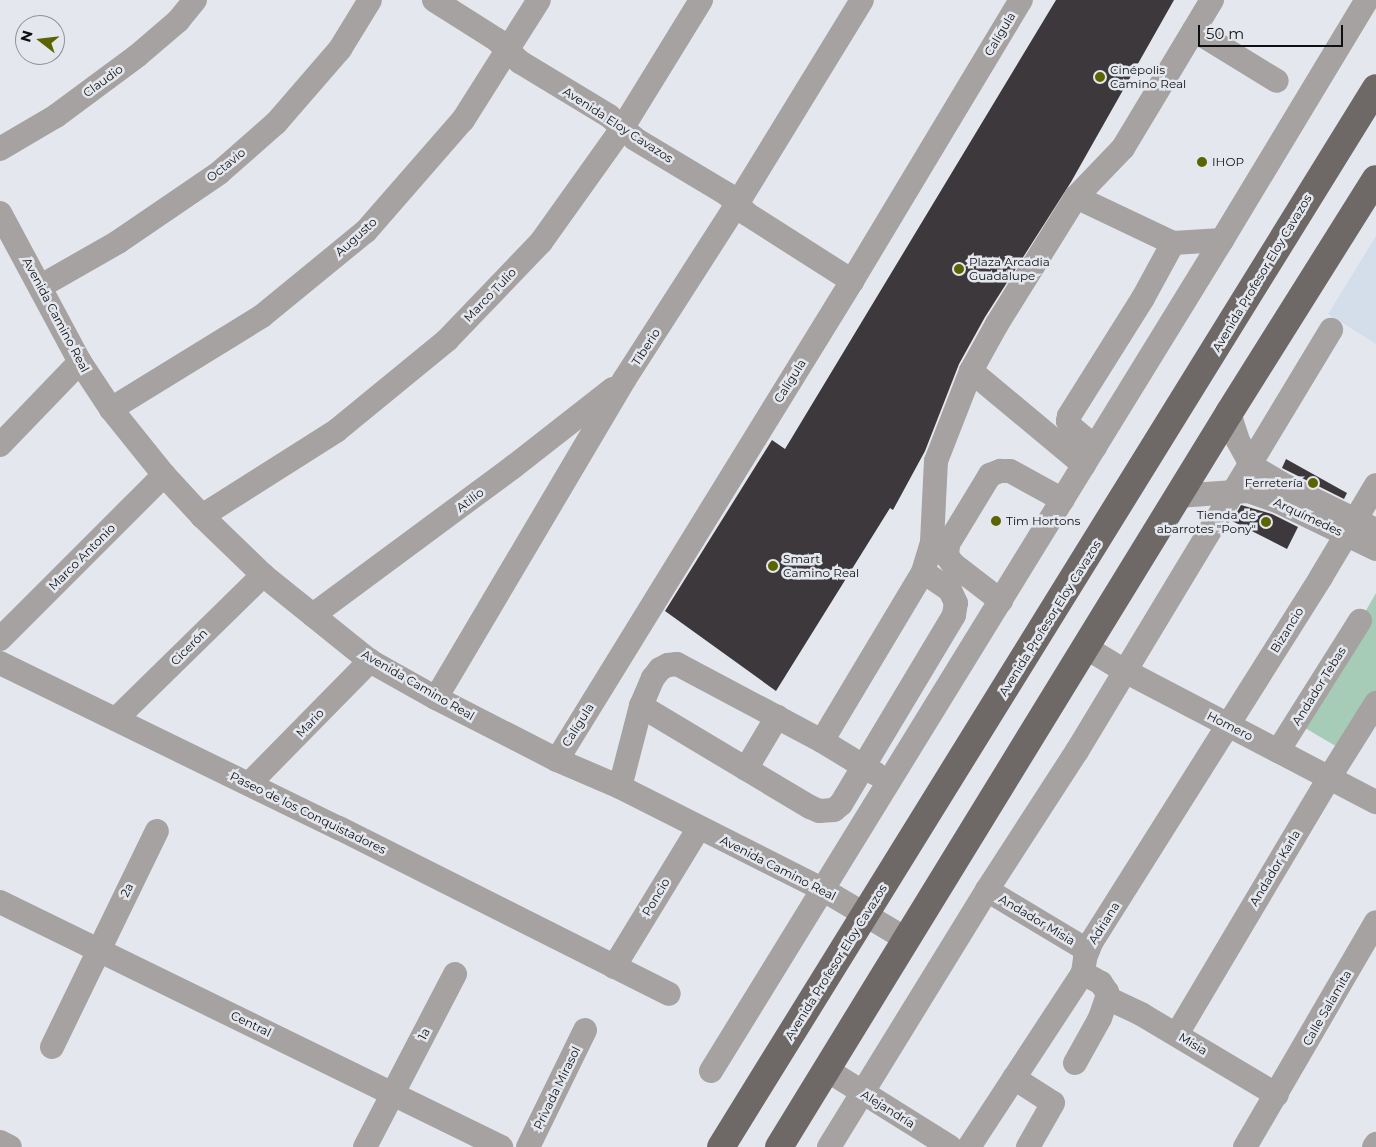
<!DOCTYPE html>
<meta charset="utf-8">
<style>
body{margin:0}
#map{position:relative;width:1376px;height:1147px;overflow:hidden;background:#e4e8ee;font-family:Montserrat,sans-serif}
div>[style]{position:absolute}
.built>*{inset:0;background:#d4deea}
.green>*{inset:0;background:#a6ccb7}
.building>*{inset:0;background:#3c383c}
.minor>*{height:24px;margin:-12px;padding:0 12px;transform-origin:12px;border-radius:12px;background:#a5a2a1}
.major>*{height:28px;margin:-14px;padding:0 14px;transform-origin:14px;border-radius:14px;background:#6e6867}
.dots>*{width:14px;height:14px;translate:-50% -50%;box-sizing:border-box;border:2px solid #e4e8ee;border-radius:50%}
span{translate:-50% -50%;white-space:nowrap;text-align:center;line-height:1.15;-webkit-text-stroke:5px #e4e8ee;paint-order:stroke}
.street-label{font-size:12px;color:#0f1012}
.poi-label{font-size:12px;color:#0f1012}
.left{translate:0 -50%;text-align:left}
.right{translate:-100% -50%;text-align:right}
.north{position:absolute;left:15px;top:15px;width:50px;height:50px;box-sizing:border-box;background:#e4e8ee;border:1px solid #8f9296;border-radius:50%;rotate:286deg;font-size:14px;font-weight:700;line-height:20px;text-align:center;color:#0f1012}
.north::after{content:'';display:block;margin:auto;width:18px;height:22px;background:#5c6402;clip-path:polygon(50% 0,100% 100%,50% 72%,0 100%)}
.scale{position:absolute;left:1198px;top:25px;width:145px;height:22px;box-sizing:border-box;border:2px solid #0f1012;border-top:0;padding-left:6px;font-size:15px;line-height:18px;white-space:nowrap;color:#0f1012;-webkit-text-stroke:4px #e4e8ee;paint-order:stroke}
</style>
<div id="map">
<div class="built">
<div style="clip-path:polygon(1376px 236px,1376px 344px,1328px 314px)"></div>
</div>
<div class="green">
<div style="clip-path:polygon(1376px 593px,1376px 695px,1344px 751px,1300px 725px)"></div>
</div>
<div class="building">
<div style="clip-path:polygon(1056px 0,1174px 0,1071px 182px,985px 317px,959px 364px,925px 451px,893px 510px,890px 508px,776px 691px,665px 611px,772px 440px,785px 449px)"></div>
<div style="clip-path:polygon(1286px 459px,1347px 493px,1344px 499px,1282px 468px)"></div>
<div style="clip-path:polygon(1241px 505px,1272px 514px,1298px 527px,1287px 549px,1232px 521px)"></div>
</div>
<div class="minor">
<div style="left:434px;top:0;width:75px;rotate:32.4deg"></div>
<div style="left:497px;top:40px;width:32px;rotate:44deg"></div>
<div style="left:520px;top:62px;width:104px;rotate:31.2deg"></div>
<div style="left:609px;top:116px;width:35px;rotate:41deg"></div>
<div style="left:635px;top:139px;width:107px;rotate:30.9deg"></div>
<div style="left:727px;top:194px;width:28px;rotate:45deg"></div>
<div style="left:747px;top:214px;width:125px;rotate:32.5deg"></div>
<div style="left:1194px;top:30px;width:97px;rotate:31.6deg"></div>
<div style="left:0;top:149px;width:65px;rotate:-30.5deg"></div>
<div style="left:56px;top:116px;width:101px;rotate:-36.5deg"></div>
<div style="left:137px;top:56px;width:54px;rotate:-40.5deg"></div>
<div style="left:178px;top:21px;width:27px;rotate:-51deg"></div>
<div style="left:1076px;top:197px;width:107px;rotate:25.4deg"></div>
<div style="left:1173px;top:243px;width:49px;rotate:-3.5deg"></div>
<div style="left:0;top:213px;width:169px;rotate:61.8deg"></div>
<div style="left:80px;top:362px;width:56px;rotate:56.6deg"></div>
<div style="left:111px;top:409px;width:85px;rotate:51.2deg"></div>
<div style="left:164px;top:475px;width:56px;rotate:47.2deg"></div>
<div style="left:202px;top:516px;width:85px;rotate:44deg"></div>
<div style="left:263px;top:575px;width:137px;rotate:38.8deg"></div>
<div style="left:370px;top:661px;width:76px;rotate:29.3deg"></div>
<div style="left:436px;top:698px;width:136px;rotate:27.1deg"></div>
<div style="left:557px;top:760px;width:69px;rotate:23.2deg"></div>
<div style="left:620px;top:787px;width:226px;rotate:26.8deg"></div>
<div style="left:822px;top:889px;width:98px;rotate:30.8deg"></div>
<div style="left:41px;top:286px;width:89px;rotate:-29.7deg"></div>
<div style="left:118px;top:242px;width:122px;rotate:-34.3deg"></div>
<div style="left:219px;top:173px;width:76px;rotate:-41.3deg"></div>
<div style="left:276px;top:123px;width:98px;rotate:-49.1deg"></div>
<div style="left:340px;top:49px;width:57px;rotate:-58.5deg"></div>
<div style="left:971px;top:371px;width:147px;rotate:39.8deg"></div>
<div style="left:111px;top:409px;width:177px;rotate:-31.6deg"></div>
<div style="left:262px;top:316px;width:134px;rotate:-39.3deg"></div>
<div style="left:366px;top:231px;width:147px;rotate:-48.9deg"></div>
<div style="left:463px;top:120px;width:142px;rotate:-57.7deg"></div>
<div style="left:1229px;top:413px;width:29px;rotate:72deg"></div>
<div style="left:1238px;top:441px;width:25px;rotate:61deg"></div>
<div style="left:1250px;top:463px;width:9px;rotate:41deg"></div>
<div style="left:1257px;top:469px;width:27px;rotate:31deg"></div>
<div style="left:1280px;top:483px;width:107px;rotate:26.1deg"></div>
<div style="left:0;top:445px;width:115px;rotate:-46.1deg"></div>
<div style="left:1095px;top:447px;width:30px;rotate:-140deg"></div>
<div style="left:1072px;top:428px;width:8px;rotate:-120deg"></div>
<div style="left:1068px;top:421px;width:5px;rotate:-79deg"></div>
<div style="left:1069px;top:416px;width:139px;rotate:-57.9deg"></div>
<div style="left:1143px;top:298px;width:63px;rotate:-61.4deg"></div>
<div style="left:1178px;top:496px;width:70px;rotate:-4.1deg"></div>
<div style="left:1248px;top:491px;width:31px;rotate:19deg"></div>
<div style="left:1277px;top:501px;width:110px;rotate:25.9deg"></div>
<div style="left:202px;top:516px;width:159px;rotate:-32.4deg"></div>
<div style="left:336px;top:431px;width:144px;rotate:-39.3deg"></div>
<div style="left:447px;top:340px;width:136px;rotate:-46.2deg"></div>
<div style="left:541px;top:242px;width:141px;rotate:-54.5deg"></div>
<div style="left:623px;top:127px;width:149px;rotate:-58.4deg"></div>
<div style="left:1001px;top:601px;width:61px;rotate:-142.4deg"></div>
<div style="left:953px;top:564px;width:10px;rotate:-127deg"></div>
<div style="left:947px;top:556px;width:12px;rotate:-85deg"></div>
<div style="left:948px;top:544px;width:81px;rotate:-58.7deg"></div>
<div style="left:990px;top:475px;width:11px;rotate:-22deg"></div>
<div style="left:1000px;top:471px;width:10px"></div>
<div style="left:1010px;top:471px;width:60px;rotate:28.7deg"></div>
<div style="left:313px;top:615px;width:249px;rotate:-36.5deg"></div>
<div style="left:513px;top:467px;width:127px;rotate:-38deg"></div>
<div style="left:0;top:639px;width:232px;rotate:-45deg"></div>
<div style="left:1085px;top:647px;width:47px;rotate:31deg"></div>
<div style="left:1125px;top:671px;width:283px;rotate:27.6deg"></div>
<div style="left:0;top:663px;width:377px;rotate:26deg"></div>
<div style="left:339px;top:828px;width:369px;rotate:26.7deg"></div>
<div style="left:436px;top:698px;width:369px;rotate:-59.4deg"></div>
<div style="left:624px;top:380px;width:209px;rotate:-57.3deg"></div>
<div style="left:737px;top:204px;width:239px;rotate:-58.5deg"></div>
<div style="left:641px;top:706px;width:197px;rotate:30.9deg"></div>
<div style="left:810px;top:807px;width:10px;rotate:24deg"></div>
<div style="left:819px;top:811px;width:15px;rotate:-4deg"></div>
<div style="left:834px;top:810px;width:9px;rotate:-41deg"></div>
<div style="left:841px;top:804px;width:220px;rotate:-59.1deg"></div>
<div style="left:954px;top:615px;width:12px;rotate:-81deg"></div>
<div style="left:956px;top:603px;width:14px;rotate:-115deg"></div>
<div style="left:950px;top:590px;width:32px;rotate:-146deg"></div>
<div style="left:116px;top:719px;width:206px;rotate:-44.4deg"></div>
<div style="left:822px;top:741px;width:197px;rotate:-59.1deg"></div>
<div style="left:923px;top:572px;width:31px;rotate:-73deg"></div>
<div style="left:932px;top:542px;width:81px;rotate:-87.2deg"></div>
<div style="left:936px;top:461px;width:97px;rotate:-68.7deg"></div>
<div style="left:971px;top:371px;width:54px;rotate:-61deg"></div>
<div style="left:997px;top:324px;width:150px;rotate:-58.1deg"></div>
<div style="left:1076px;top:197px;width:68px;rotate:-46.2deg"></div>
<div style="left:1123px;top:148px;width:173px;rotate:-59deg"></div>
<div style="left:1278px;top:751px;width:154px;rotate:-57.8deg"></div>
<div style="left:557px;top:760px;width:563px;rotate:-58.37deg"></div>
<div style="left:852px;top:281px;width:328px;rotate:-59deg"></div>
<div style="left:746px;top:769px;width:61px;rotate:-59.2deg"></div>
<div style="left:249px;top:784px;width:173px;rotate:-45.5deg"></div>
<div style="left:620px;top:787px;width:84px;rotate:-75.5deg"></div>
<div style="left:641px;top:706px;width:30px;rotate:-67deg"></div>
<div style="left:653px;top:678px;width:11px;rotate:-52deg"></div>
<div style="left:660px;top:669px;width:9px;rotate:-27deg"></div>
<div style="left:668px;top:665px;width:9px;rotate:-6deg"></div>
<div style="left:677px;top:664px;width:164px;rotate:28deg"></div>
<div style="left:822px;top:741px;width:63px;rotate:31.4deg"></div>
<div style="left:987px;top:890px;width:117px;rotate:31deg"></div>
<div style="left:0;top:902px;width:558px;rotate:26.06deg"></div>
<div style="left:614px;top:967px;width:163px;rotate:-58.6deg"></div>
<div style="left:1107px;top:998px;width:38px;rotate:25deg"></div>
<div style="left:1141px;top:1014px;width:158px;rotate:30.8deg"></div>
<div style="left:1177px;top:1034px;width:298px;rotate:-59.3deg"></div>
<div style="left:1329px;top:778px;width:89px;rotate:-57.9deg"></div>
<div style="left:52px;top:1047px;width:240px;rotate:-64.1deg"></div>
<div style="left:1075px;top:1063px;width:51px;rotate:-60.9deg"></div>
<div style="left:1100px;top:1018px;width:21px;rotate:-71deg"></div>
<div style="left:1107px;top:998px;width:6px;rotate:-90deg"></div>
<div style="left:1107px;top:992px;width:11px;rotate:-124deg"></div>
<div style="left:1101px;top:983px;width:21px;rotate:-151deg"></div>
<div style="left:827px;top:1070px;width:145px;rotate:32deg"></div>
<div style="left:711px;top:1071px;width:976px;rotate:-58.41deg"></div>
<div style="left:1222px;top:240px;width:280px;rotate:-58.9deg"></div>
<div style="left:1014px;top:1078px;width:46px;rotate:32.7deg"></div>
<div style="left:1053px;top:1103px;width:51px;rotate:119.6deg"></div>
<div style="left:0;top:1142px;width:11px;rotate:27deg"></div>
<div style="left:365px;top:1147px;width:195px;rotate:-62.5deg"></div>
<div style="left:528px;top:1147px;width:130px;rotate:-64deg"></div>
<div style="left:829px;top:1147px;width:302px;rotate:-58.4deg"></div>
<div style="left:987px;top:890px;width:166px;rotate:-57.1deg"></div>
<div style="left:1077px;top:751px;width:492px;rotate:-58.9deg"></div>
<div style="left:969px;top:1147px;width:208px;rotate:-56.8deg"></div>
<div style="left:1083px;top:973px;width:15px;rotate:-82deg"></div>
<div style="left:1085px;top:958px;width:18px;rotate:-68deg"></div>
<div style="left:1092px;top:941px;width:430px;rotate:-57.8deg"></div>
<div style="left:1321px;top:577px;width:107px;rotate:-59.1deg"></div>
<div style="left:1245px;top:1147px;width:260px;rotate:-59.8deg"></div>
<div style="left:1374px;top:1147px;width:4px;rotate:-56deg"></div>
</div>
<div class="major">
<div style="left:721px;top:1147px;width:1245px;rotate:-58.26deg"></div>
<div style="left:779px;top:1147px;width:861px;rotate:-58.49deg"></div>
<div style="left:1229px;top:413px;width:276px;rotate:-57.9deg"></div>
</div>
<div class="dots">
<div style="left:1100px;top:77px;background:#5c6402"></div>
<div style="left:1202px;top:162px;background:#5c6402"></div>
<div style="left:959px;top:269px;background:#5c6402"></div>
<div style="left:1313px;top:483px;background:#5c6402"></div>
<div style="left:996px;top:521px;background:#5c6402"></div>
<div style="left:1266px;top:522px;background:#5c6402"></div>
<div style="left:773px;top:566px;background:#5c6402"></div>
</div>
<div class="street-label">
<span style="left:1000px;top:34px;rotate:-59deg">Calígula</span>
<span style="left:103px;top:81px;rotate:-36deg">Claudio</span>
<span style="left:618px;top:125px;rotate:33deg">Avenida Eloy Cavazos</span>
<span style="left:226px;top:165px;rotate:-39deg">Octavio</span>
<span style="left:356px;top:237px;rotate:-42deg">Augusto</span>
<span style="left:1262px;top:273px;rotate:-59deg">Avenida Profesor Eloy Cavazos</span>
<span style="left:490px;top:295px;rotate:-46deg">Marco Tulio</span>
<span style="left:56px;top:315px;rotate:62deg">Avenida Camino Real</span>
<span style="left:646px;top:347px;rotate:-57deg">Tiberio</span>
<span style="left:790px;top:381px;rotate:-58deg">Calígula</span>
<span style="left:470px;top:500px;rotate:-37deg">Atilio</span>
<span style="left:1308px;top:517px;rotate:25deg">Arquímedes</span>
<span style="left:82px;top:557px;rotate:-45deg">Marco Antonio</span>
<span style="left:1050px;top:618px;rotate:-58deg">Avenida Profesor Eloy Cavazos</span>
<span style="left:1287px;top:630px;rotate:-58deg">Bizancio</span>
<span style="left:189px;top:647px;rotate:-45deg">Cicerón</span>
<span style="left:418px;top:685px;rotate:30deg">Avenida Camino Real</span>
<span style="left:1319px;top:686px;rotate:-58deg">Andador Tebas</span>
<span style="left:310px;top:723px;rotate:-46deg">Mario</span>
<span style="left:578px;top:725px;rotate:-58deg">Calígula</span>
<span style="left:1230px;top:726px;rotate:27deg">Homero</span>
<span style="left:308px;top:813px;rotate:26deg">Paseo de los Conquistadores</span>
<span style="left:778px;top:868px;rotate:27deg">Avenida Camino Real</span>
<span style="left:1275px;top:868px;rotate:-59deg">Andador Karla</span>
<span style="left:127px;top:890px;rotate:-63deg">2a</span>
<span style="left:656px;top:897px;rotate:-59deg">Poncio</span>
<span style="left:1037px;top:920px;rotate:31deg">Andador Misia</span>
<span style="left:1104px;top:923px;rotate:-58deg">Adriana</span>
<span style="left:836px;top:962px;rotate:-58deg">Avenida Profesor Eloy Cavazos</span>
<span style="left:1327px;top:1008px;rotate:-60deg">Calle Salamita</span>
<span style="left:251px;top:1024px;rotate:26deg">Central</span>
<span style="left:424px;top:1034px;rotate:-63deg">1a</span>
<span style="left:1193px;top:1044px;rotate:31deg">Misia</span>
<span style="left:557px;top:1088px;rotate:-64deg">Privada Mirasol</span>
<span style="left:888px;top:1109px;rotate:32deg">Alejandría</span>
</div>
<div class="poi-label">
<span class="left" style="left:1110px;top:77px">Cinépolis<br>Camino Real</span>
<span class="left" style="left:1212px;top:162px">IHOP</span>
<span class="left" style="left:969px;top:269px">Plaza Arcadia<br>Guadalupe</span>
<span class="right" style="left:1303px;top:483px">Ferretería</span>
<span class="right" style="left:1256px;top:522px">Tienda de<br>abarrotes "Pony"</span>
<span class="left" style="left:1006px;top:521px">Tim Hortons</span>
<span class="left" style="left:783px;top:566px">Smart<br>Camino Real</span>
</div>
<div class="north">N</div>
<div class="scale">50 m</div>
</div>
